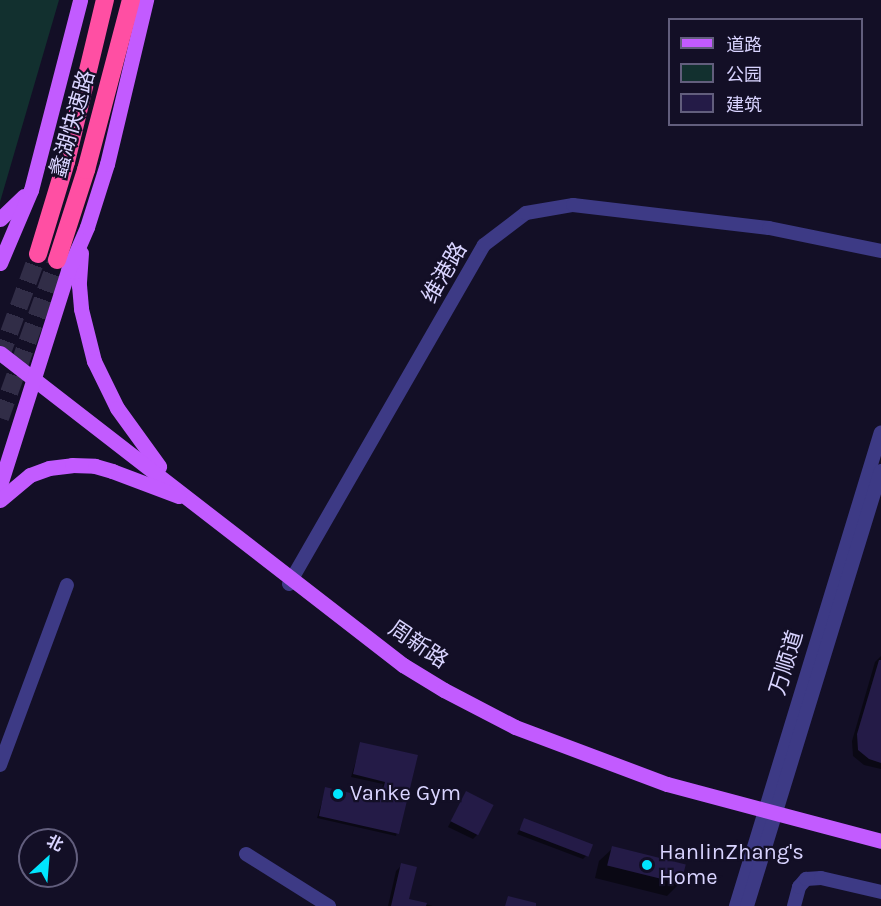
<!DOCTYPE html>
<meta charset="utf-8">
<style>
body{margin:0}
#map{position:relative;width:881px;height:906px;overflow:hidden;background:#130f26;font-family:Karla,"Noto Sans SC",sans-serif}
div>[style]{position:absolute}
.green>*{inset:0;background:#12302f}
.shadow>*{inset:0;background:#0007}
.building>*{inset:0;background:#241b47;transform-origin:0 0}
.highway-tunnel>*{height:18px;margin-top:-9px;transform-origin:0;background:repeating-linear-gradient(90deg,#312d47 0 18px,transparent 0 27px)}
.minor>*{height:14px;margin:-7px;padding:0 7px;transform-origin:7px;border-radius:7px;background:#3d3a85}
.major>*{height:15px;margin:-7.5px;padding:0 7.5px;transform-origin:7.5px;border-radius:7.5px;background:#c25bff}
.highway>*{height:18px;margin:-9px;padding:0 9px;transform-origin:9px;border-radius:9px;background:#ff4fa3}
.dots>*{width:16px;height:16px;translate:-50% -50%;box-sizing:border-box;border:3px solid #130f26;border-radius:50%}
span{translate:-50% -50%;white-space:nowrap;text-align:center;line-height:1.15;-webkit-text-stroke:4.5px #130f26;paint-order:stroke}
.street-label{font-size:22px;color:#d9d4ff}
.poi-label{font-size:22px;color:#d9d4ff}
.left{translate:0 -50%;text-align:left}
.legend{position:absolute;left:668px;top:18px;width:195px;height:108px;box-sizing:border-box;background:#130f26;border:2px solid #625e7d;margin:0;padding:8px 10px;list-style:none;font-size:18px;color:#d9d4ff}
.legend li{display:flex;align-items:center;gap:12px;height:30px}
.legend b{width:30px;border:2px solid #625e7d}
.north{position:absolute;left:18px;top:828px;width:60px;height:60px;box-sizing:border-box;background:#130f26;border:2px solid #625e7d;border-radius:50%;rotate:26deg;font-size:16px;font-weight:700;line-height:24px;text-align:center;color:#d9d4ff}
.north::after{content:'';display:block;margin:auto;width:21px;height:27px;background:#00e5ff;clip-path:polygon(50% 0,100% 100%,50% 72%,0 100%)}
</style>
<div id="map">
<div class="green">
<div style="clip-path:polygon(0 0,59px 0,0 202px)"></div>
</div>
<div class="shadow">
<div style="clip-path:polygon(881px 656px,881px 769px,864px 765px,853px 756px,852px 741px,875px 662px)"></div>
<div style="clip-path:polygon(361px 744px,416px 756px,396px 836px,317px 818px,326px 789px,379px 801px,383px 784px,351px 777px)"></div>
<div style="clip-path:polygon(466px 793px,477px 835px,473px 839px,448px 827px)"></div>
<div style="clip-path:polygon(525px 820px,587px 855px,583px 859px,517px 834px)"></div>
<div style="clip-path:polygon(613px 848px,680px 883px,667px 896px,595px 878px,599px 861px)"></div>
<div style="clip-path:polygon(402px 865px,407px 900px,433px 906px,388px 906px,396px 871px)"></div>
</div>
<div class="building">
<div style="clip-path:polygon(879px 660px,881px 660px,881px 763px,869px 759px,858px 750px,857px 734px)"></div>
<div style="clip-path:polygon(360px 742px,418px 755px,399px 834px,319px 816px,325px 787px,380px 800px,385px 782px,353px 774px)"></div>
<div style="left:466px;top:791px;width:31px;height:34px;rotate:27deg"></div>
<div style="left:524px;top:818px;width:74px;height:13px;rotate:21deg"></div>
<div style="left:612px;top:846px;width:76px;height:20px;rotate:14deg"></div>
<div style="clip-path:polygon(401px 863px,417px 867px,409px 899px,427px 903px,426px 906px,391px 906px)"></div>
<div style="clip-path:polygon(508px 896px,536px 903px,536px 906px,505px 906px)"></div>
</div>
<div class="highway-tunnel">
<div style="left:0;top:358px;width:111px;rotate:-69.9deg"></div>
<div style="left:0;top:418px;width:168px;rotate:-70.2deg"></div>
</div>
<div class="minor">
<div style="left:289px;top:584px;width:391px;rotate:-60.1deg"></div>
<div style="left:484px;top:245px;width:53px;rotate:-37.3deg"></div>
<div style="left:526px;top:213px;width:48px;rotate:-9.7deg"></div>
<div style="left:573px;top:205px;width:197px;rotate:6.7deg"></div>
<div style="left:769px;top:228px;width:114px;rotate:11.6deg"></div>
<div style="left:0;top:765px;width:192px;rotate:-69.6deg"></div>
<div style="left:246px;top:854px;width:98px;rotate:32.1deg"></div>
<div style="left:736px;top:906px;width:495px;rotate:-73deg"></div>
<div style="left:747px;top:906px;width:455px;rotate:-72.9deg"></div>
<div style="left:794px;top:906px;width:20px;rotate:-75deg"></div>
<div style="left:799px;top:887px;width:11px;rotate:-49deg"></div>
<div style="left:806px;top:879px;width:15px;rotate:-4deg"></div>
<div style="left:821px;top:878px;width:62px;rotate:13.1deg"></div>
</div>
<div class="major">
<div style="left:0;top:219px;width:33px;rotate:-44deg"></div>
<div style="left:81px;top:253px;width:32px;rotate:94deg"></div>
<div style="left:79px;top:285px;width:24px;rotate:85deg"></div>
<div style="left:81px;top:309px;width:54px;rotate:76deg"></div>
<div style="left:94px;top:361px;width:52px;rotate:63.9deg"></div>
<div style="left:117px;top:408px;width:72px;rotate:54.1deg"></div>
<div style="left:0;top:263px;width:79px;rotate:-67deg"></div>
<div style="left:31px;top:190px;width:196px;rotate:-75.5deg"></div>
<div style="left:0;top:353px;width:510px;rotate:37.75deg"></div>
<div style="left:403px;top:665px;width:48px;rotate:31.4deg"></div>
<div style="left:444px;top:690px;width:80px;rotate:27.5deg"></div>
<div style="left:515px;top:727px;width:162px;rotate:20.6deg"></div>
<div style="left:667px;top:784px;width:221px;rotate:14.9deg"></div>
<div style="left:0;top:485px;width:225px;rotate:-72.4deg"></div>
<div style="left:68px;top:271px;width:48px;rotate:-66.6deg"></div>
<div style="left:87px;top:227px;width:66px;rotate:-72.4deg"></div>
<div style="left:107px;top:164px;width:169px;rotate:-76.6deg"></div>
<div style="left:0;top:500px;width:39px;rotate:-40deg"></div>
<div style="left:30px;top:475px;width:20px;rotate:-20deg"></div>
<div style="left:49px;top:468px;width:23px;rotate:-7deg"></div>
<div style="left:72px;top:465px;width:23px;rotate:2deg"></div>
<div style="left:95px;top:466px;width:18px;rotate:16deg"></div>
<div style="left:112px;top:471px;width:71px;rotate:20.7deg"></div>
</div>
<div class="highway">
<div style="left:38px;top:254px;width:96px;rotate:-73.1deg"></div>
<div style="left:66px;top:162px;width:167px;rotate:-76.5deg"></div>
<div style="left:57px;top:260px;width:95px;rotate:-72.1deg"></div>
<div style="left:86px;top:170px;width:176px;rotate:-75.2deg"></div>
</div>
<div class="dots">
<div style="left:338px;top:794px;background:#00e5ff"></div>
<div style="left:647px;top:865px;background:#00e5ff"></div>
</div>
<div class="street-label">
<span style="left:73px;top:124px;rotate:-74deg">蠡湖快速路</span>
<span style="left:445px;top:273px;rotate:-60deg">维港路</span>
<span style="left:418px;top:645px;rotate:34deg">周新路</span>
<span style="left:787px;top:663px;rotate:-73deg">万顺道</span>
</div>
<div class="poi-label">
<span class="left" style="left:350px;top:794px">Vanke Gym</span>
<span class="left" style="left:659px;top:865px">HanlinZhang's<br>Home</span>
</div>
<ul class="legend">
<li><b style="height:8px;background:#c25bff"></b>道路</li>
<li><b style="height:16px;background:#12302f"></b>公园</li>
<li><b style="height:16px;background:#241b47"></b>建筑</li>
</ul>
<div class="north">北</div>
</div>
